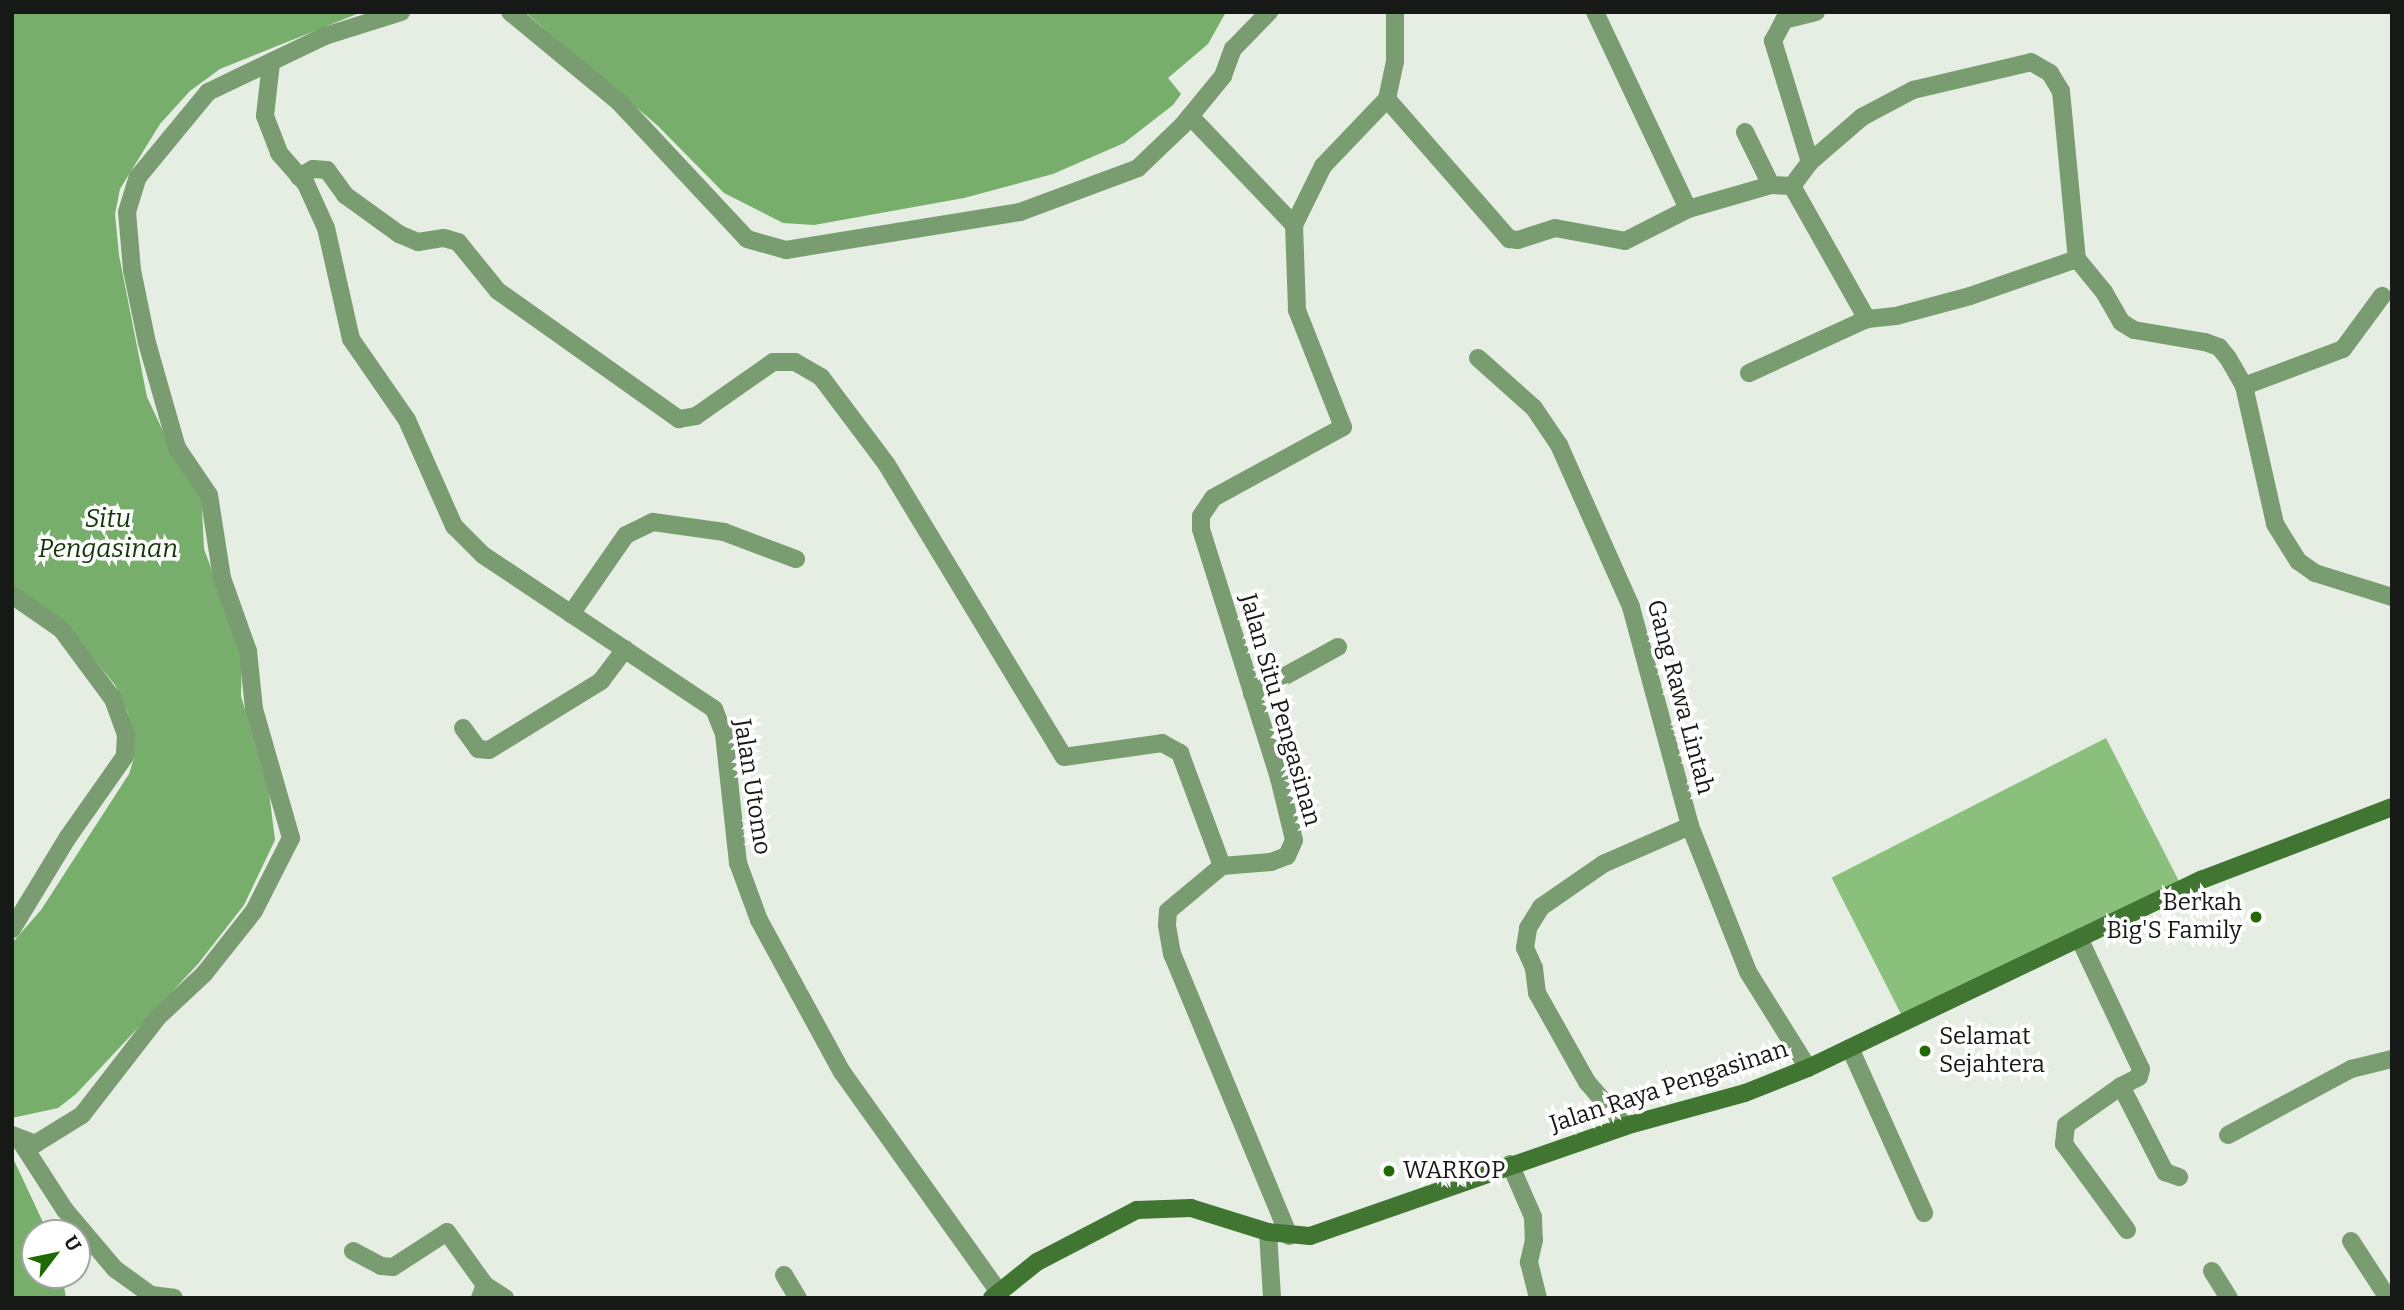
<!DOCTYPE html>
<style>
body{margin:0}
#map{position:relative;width:2404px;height:1310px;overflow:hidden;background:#e6eee4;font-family:Bitter,serif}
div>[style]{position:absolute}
.forest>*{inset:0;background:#8ac07c;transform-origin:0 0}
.water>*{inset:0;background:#78ae6b}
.street>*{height:18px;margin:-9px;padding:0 9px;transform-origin:9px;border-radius:9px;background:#799d70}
.secondary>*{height:18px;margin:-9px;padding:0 9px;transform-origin:9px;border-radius:9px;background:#407631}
.dots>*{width:19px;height:19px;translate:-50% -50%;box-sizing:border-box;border:4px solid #fff;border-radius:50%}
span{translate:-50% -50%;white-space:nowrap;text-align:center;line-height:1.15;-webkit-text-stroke:7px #fff;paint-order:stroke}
.street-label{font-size:24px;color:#171916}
.poi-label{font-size:24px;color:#171916}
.right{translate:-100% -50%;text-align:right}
.left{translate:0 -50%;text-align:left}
.water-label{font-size:26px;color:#133707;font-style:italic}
.frame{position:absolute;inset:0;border:14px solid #171916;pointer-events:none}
.north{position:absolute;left:21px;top:1219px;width:70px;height:70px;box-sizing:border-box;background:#fff;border:2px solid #a2a3a2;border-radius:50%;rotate:58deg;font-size:19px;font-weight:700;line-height:28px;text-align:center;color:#171916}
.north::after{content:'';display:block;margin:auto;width:24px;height:32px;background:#216903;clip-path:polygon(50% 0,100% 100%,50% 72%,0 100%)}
</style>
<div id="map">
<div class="forest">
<div style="left:2106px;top:738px;width:169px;height:308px;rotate:63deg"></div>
</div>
<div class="water">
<div style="clip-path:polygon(12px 12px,362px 12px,220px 69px,190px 91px,160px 124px,120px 189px,115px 214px,119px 255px,147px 397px,170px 446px,201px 489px,204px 549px,242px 651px,241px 696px,269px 792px,275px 840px,244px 905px,198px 964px,76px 1094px,58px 1108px,12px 1118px,12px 943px,41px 910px,129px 774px,134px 758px,128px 713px,115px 685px,69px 628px,12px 588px)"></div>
<div style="clip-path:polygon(525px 12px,1226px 12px,1208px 44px,1168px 78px,1181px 94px,1173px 105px,1124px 143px,1053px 174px,964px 198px,814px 225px,783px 223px,724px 193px,658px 126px)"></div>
<div style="clip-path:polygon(12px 1156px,48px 1233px,35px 1233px,35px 1275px,62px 1275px,66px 1298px,12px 1298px)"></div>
</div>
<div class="street">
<div style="left:510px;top:12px;width:141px;rotate:39.5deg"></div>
<div style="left:619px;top:102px;width:187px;rotate:46.9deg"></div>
<div style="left:747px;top:239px;width:41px;rotate:15.8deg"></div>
<div style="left:786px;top:250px;width:237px;rotate:-9.2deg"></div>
<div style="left:1020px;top:212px;width:126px;rotate:-20.4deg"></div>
<div style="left:1138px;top:168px;width:61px;rotate:-43.7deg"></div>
<div style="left:1182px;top:126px;width:65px;rotate:-50.6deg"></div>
<div style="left:1223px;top:76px;width:29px;rotate:-70deg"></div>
<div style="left:1233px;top:49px;width:52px;rotate:-45.8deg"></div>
<div style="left:1595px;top:12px;width:218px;rotate:64.7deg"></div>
<div style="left:271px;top:63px;width:53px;rotate:96.5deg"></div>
<div style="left:265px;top:116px;width:40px;rotate:69deg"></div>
<div style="left:279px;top:153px;width:41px;rotate:48.9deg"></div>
<div style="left:306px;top:184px;width:48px;rotate:65.6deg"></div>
<div style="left:326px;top:228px;width:114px;rotate:77.3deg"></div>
<div style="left:351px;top:339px;width:98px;rotate:55.3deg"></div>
<div style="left:407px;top:420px;width:116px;rotate:66.1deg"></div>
<div style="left:454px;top:526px;width:41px;rotate:45deg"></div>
<div style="left:483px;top:555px;width:278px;rotate:33.7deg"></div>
<div style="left:714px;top:709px;width:27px;rotate:68deg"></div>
<div style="left:724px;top:734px;width:130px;rotate:83.8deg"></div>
<div style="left:738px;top:863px;width:61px;rotate:69.8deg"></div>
<div style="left:759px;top:920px;width:173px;rotate:61.4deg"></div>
<div style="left:842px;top:1072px;width:269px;rotate:54.5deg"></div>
<div style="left:1387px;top:99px;width:186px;rotate:48.9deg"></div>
<div style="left:1509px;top:239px;width:9px;rotate:6deg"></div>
<div style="left:1518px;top:240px;width:39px;rotate:-18deg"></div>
<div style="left:1555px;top:228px;width:71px;rotate:10.5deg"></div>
<div style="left:1625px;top:241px;width:71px;rotate:-26.9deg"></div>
<div style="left:1688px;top:209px;width:86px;rotate:-16.1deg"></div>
<div style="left:1771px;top:185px;width:21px;rotate:3deg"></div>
<div style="left:1792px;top:186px;width:153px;rotate:60.6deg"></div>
<div style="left:1867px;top:319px;width:29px;rotate:-6deg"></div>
<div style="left:1896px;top:316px;width:77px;rotate:-15.1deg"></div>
<div style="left:1970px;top:296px;width:113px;rotate:-19.1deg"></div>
<div style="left:2077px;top:259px;width:43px;rotate:50.7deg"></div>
<div style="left:2104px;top:292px;width:34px;rotate:60deg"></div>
<div style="left:2121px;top:322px;width:15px;rotate:32deg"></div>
<div style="left:2134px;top:330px;width:72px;rotate:9.6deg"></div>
<div style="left:2205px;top:342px;width:15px;rotate:20deg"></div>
<div style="left:2219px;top:347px;width:14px;rotate:51deg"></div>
<div style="left:2228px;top:358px;width:32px;rotate:60deg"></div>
<div style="left:2244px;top:386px;width:141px;rotate:77.3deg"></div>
<div style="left:2275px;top:524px;width:44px;rotate:58.1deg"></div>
<div style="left:2298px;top:561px;width:21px;rotate:35deg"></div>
<div style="left:2315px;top:573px;width:81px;rotate:17.3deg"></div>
<div style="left:1190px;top:116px;width:151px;rotate:46.3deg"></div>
<div style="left:1745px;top:132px;width:59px;rotate:63.9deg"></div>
<div style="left:1810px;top:162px;width:127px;rotate:-107deg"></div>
<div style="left:1773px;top:41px;width:24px;rotate:-62deg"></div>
<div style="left:1784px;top:20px;width:33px;rotate:-14deg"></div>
<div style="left:299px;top:177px;width:16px;rotate:-30deg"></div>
<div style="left:313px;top:169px;width:14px;rotate:4deg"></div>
<div style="left:327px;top:170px;width:31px;rotate:54deg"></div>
<div style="left:345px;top:195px;width:67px;rotate:35.8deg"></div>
<div style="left:399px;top:234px;width:21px;rotate:23deg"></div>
<div style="left:418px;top:242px;width:26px;rotate:-9deg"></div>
<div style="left:444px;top:238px;width:15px;rotate:16deg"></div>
<div style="left:458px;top:242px;width:63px;rotate:50.8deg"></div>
<div style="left:498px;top:291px;width:222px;rotate:35.3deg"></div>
<div style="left:679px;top:419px;width:17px;rotate:-10deg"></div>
<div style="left:696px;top:416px;width:94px;rotate:-35deg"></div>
<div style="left:773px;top:362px;width:22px"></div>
<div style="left:795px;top:362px;width:30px;rotate:30deg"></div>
<div style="left:821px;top:377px;width:110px;rotate:53.1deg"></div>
<div style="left:887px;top:465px;width:341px;rotate:58.8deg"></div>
<div style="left:1064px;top:757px;width:99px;rotate:-8.1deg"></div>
<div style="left:1162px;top:743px;width:21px;rotate:29deg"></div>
<div style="left:1180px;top:753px;width:121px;rotate:69.6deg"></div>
<div style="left:1792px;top:186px;width:30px;rotate:-53deg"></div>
<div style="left:1810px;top:162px;width:69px;rotate:-40.9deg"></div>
<div style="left:1862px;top:117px;width:58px;rotate:-27.9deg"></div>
<div style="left:1913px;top:90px;width:121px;rotate:-13.3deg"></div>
<div style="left:2031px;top:62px;width:22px;rotate:30deg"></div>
<div style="left:2050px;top:73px;width:21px;rotate:59deg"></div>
<div style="left:2061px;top:91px;width:169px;rotate:84.6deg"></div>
<div style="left:1478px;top:358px;width:75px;rotate:41.8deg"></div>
<div style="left:1534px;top:408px;width:45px;rotate:56deg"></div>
<div style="left:1559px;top:445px;width:177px;rotate:66deg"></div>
<div style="left:1631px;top:607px;width:227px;rotate:74.9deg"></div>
<div style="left:1690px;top:826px;width:157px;rotate:68.3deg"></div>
<div style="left:1748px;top:972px;width:113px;rotate:58deg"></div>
<div style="left:1749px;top:373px;width:130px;rotate:-24.6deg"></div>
<div style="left:2244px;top:386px;width:106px;rotate:-20.5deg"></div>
<div style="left:2343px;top:349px;width:66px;rotate:-53.7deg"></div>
<div style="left:12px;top:595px;width:60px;rotate:34.8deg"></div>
<div style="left:61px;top:629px;width:87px;rotate:53.4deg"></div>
<div style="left:113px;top:699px;width:37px;rotate:70deg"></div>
<div style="left:126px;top:734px;width:22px;rotate:93deg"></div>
<div style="left:125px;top:756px;width:99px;rotate:125.1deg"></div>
<div style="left:68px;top:837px;width:108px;rotate:121.3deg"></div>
<div style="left:571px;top:614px;width:96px;rotate:-55.2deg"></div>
<div style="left:626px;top:535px;width:30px;rotate:-26deg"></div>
<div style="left:653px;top:522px;width:72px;rotate:8deg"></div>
<div style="left:724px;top:532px;width:77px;rotate:20.6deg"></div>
<div style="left:1252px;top:694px;width:98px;rotate:-28.7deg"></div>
<div style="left:463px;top:728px;width:26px;rotate:54deg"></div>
<div style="left:478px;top:749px;width:11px;rotate:5deg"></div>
<div style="left:489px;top:750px;width:132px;rotate:-31.6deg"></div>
<div style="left:601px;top:681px;width:40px;rotate:-53deg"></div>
<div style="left:2079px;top:938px;width:145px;rotate:64.7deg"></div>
<div style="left:2141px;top:1069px;width:8px;rotate:104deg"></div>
<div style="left:2139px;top:1077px;width:20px;rotate:153deg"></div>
<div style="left:1850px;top:1048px;width:181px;rotate:65.8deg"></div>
<div style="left:1625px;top:1126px;width:58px;rotate:-130.8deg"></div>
<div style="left:1587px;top:1082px;width:102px;rotate:-119.3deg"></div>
<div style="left:1537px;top:993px;width:25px;rotate:-97deg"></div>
<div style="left:1534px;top:968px;width:22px;rotate:-114deg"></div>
<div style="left:1525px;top:948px;width:20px;rotate:-81deg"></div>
<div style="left:1528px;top:928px;width:25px;rotate:-58deg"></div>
<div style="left:1541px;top:907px;width:75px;rotate:-34.7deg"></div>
<div style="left:1603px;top:864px;width:95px;rotate:-23.6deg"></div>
<div style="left:12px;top:1135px;width:25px;rotate:21deg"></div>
<div style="left:35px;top:1144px;width:55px;rotate:-31.7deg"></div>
<div style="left:82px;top:1115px;width:124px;rotate:-52.2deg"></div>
<div style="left:158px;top:1017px;width:63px;rotate:-43.1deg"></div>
<div style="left:204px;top:974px;width:80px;rotate:-51.6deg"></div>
<div style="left:254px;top:911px;width:82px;rotate:-63.1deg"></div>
<div style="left:291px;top:838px;width:134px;rotate:-106deg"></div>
<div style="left:254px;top:709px;width:58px;rotate:-95.9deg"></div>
<div style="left:248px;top:651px;width:77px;rotate:-109.6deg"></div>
<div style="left:222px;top:578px;width:84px;rotate:-98.9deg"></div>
<div style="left:209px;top:495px;width:57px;rotate:-124.2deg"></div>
<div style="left:177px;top:448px;width:109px;rotate:-105.9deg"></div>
<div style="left:147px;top:343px;width:75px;rotate:-101.6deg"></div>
<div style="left:132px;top:270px;width:58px;rotate:-94.9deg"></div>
<div style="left:127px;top:212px;width:37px;rotate:-73deg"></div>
<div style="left:138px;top:177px;width:110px;rotate:-50.5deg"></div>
<div style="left:208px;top:92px;width:130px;rotate:-25.6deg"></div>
<div style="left:325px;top:36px;width:80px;rotate:-17.5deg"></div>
<div style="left:2228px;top:1135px;width:140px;rotate:-28.2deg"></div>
<div style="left:2351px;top:1069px;width:42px;rotate:-13.7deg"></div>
<div style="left:19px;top:1139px;width:85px;rotate:57.1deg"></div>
<div style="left:65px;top:1210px;width:77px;rotate:49.7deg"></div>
<div style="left:115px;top:1269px;width:44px;rotate:35.8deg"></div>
<div style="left:151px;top:1295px;width:23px;rotate:7deg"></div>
<div style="left:1510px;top:1164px;width:58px;rotate:66.5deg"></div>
<div style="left:1533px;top:1217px;width:23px;rotate:88deg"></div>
<div style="left:1534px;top:1240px;width:23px;rotate:103deg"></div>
<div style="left:1529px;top:1262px;width:37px;rotate:76deg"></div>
<div style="left:2127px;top:1230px;width:107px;rotate:-126.2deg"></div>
<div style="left:2064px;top:1144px;width:19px;rotate:-84deg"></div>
<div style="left:2066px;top:1125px;width:67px;rotate:-35.3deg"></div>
<div style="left:2121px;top:1086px;width:97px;rotate:62.9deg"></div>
<div style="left:2165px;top:1172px;width:15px;rotate:20deg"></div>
<div style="left:1268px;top:1232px;width:66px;rotate:86.5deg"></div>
<div style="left:1289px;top:1236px;width:305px;rotate:-112.5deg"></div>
<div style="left:1172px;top:954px;width:29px;rotate:-100deg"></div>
<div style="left:1167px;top:925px;width:14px;rotate:-86deg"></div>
<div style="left:1168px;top:911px;width:70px;rotate:-39.8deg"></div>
<div style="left:1222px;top:866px;width:49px;rotate:-4.7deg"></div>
<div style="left:1271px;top:862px;width:17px;rotate:-21deg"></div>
<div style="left:1287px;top:856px;width:17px;rotate:-66deg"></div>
<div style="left:1294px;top:840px;width:64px;rotate:-103.6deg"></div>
<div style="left:1279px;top:778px;width:261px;rotate:-107.4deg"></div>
<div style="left:1201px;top:529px;width:13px;rotate:-90deg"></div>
<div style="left:1201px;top:516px;width:22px;rotate:-56deg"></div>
<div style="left:1213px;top:498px;width:148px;rotate:-28.6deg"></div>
<div style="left:1343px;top:427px;width:126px;rotate:-111.5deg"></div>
<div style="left:1297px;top:310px;width:85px;rotate:-92deg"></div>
<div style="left:1294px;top:225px;width:66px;rotate:-63.8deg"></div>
<div style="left:1323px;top:166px;width:93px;rotate:-46.3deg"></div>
<div style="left:1387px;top:99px;width:38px;rotate:-78deg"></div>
<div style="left:1395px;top:62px;width:50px;rotate:-90deg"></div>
<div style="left:2351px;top:1241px;width:68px;rotate:57deg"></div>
<div style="left:353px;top:1251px;width:32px;rotate:28deg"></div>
<div style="left:381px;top:1266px;width:12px;rotate:5deg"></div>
<div style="left:393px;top:1267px;width:64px;rotate:-32.9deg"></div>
<div style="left:447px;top:1232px;width:65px;rotate:54.4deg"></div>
<div style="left:485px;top:1285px;width:14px;rotate:111deg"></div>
<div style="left:2212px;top:1271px;width:32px;rotate:58deg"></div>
<div style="left:784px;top:1275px;width:27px;rotate:59deg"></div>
<div style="left:485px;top:1285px;width:24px;rotate:33deg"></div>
</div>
<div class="secondary">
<div style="left:992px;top:1298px;width:58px;rotate:-38.7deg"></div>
<div style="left:1037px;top:1262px;width:113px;rotate:-27.5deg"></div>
<div style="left:1137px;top:1210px;width:54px;rotate:-2.1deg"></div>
<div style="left:1191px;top:1208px;width:81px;rotate:17.3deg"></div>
<div style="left:1268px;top:1232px;width:42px;rotate:5.4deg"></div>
<div style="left:1310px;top:1236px;width:334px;rotate:-19.2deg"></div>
<div style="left:1625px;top:1126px;width:124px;rotate:-15.4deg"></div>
<div style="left:1745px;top:1093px;width:68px;rotate:-21.6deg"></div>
<div style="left:1808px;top:1068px;width:436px;rotate:-25.6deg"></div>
<div style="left:2201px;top:880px;width:204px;rotate:-20.9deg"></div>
</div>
<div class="dots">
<div style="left:2256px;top:917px;background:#216903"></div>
<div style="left:1925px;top:1051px;background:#216903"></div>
<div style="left:1389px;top:1171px;background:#216903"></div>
</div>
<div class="street-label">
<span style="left:1680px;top:697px;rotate:75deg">Gang Rawa Lintah</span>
<span style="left:1280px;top:710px;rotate:74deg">Jalan Situ Pengasinan</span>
<span style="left:752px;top:787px;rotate:81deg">Jalan Utomo</span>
<span style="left:1669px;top:1087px;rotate:-18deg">Jalan Raya Pengasinan</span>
</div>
<div class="poi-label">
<span class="right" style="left:2242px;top:917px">Berkah<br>Big'S Family</span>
<span class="left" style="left:1939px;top:1051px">Selamat<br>Sejahtera</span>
<span class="left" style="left:1403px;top:1171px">WARKOP</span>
</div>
<div class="water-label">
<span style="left:108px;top:534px">Situ<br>Pengasinan</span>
</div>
<div class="frame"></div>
<div class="north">U</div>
</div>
